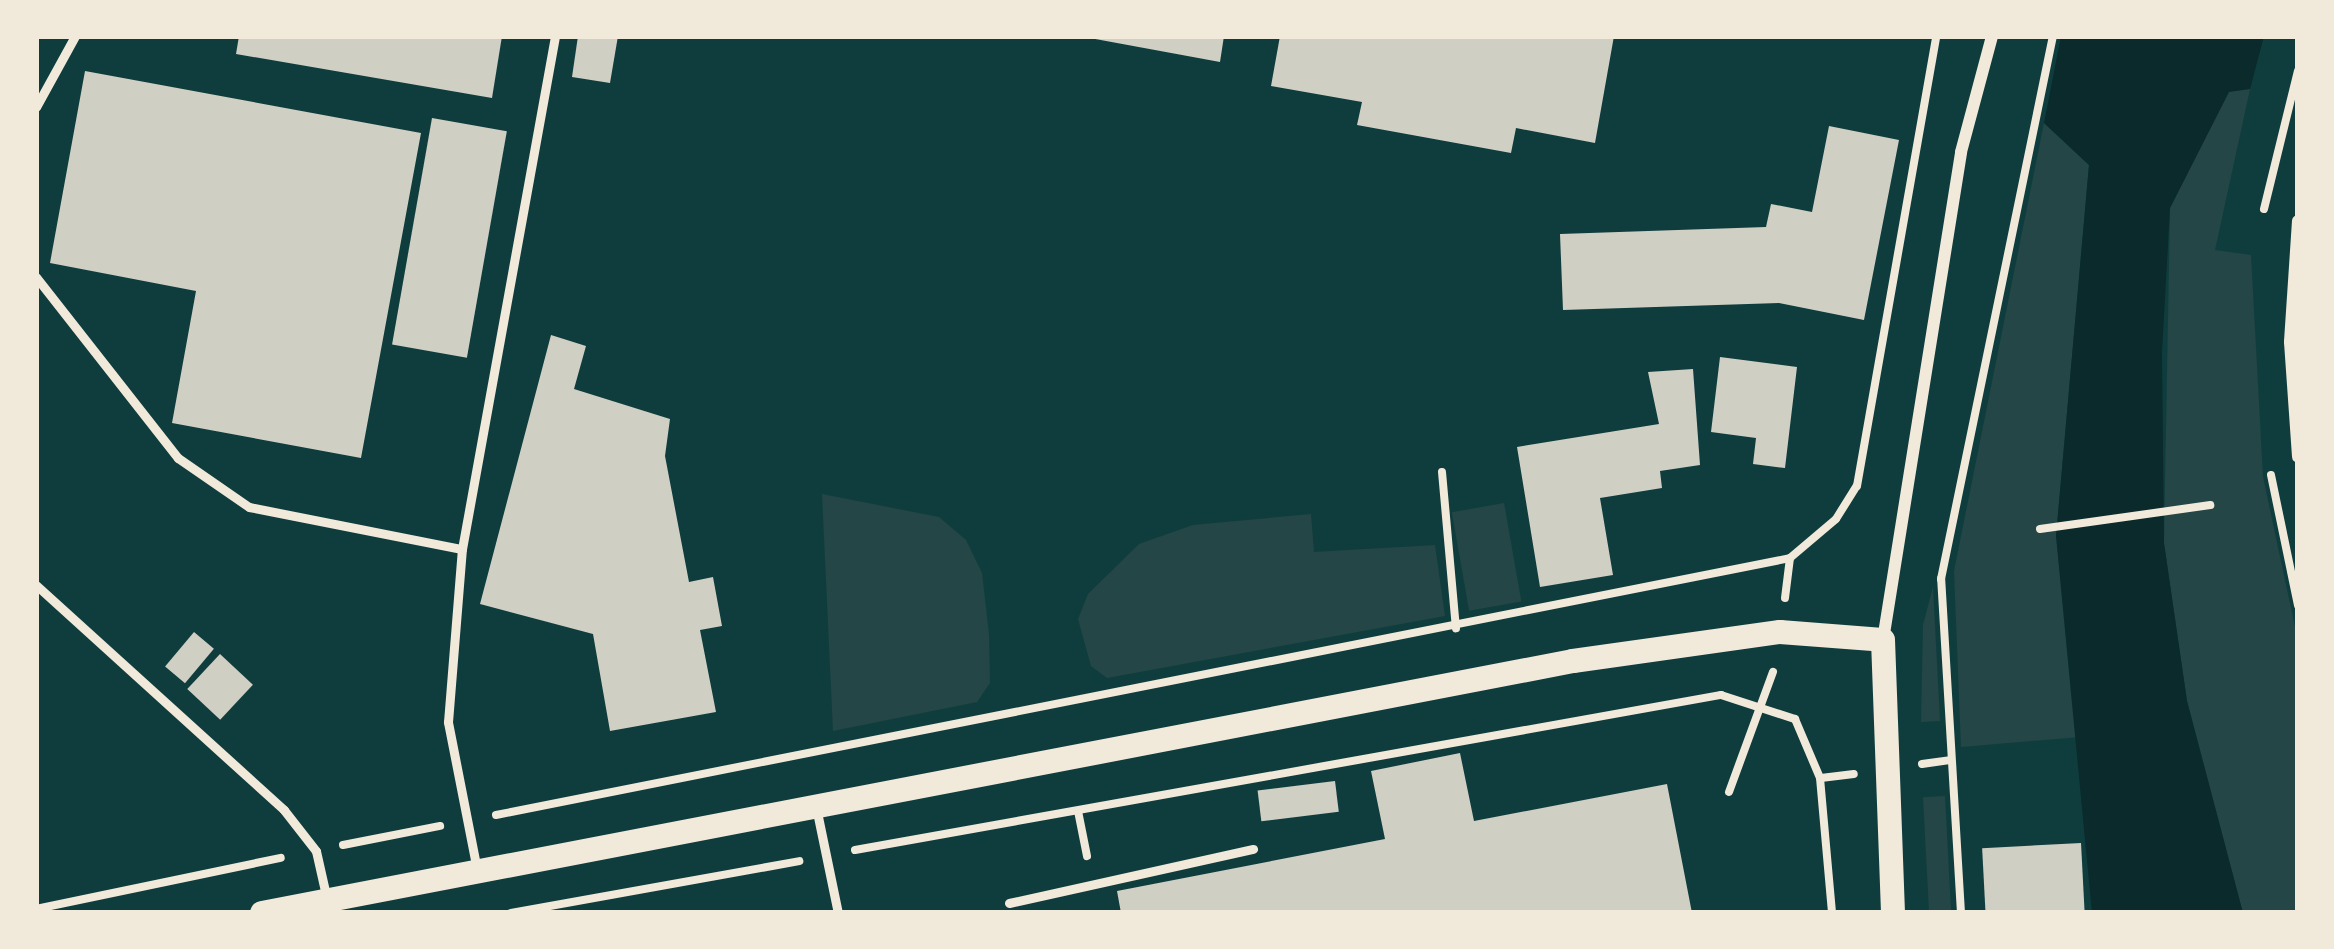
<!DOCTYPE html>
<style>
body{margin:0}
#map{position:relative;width:2334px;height:949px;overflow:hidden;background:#0f3d3e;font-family:"Exo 2",sans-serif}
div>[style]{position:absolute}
.green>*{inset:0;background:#244646;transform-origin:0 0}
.water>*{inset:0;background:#0a2a2b}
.building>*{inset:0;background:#cfcfc3;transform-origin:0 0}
.path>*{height:8px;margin:-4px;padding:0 4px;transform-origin:4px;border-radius:4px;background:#f1e9da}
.service>*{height:9px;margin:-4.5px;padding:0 4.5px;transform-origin:4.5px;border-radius:4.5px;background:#f1e9da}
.minor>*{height:12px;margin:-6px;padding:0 6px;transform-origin:6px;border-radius:6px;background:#f1e9da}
.secondary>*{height:24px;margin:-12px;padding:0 12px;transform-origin:12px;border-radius:12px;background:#f1e9da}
span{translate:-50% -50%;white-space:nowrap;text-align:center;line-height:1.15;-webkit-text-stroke:12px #f1e9da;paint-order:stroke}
.frame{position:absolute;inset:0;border:39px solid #f1e9da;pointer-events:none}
</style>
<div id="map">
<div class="green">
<div style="clip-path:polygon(2250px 89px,2215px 250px,2251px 255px,2263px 477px,2298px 641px,2298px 913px,2243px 913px,2187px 701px,2164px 543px,2170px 208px,2229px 91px)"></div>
<div style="clip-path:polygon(2044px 123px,2089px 165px,2056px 536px,2080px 737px,1961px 747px,1954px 571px)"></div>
<div style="clip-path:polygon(822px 494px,939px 517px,966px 540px,982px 573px,989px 634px,990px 683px,977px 702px,833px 731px)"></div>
<div style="left:1504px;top:503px;width:100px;height:53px;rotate:80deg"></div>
<div style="clip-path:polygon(1311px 514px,1314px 552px,1435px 545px,1445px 616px,1107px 678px,1091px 666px,1078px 619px,1088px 594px,1139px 544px,1193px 525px)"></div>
<div style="clip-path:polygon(1933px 587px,1940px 721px,1921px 722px,1923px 625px)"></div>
<div style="left:1945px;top:796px;width:117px;height:22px;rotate:87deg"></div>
</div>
<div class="water">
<div style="clip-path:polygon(2061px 36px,2264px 36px,2250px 89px,2229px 92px,2170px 208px,2162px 352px,2164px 543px,2187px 701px,2243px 913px,2092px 913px,2056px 536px,2089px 165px,2044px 123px)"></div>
</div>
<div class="building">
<div style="clip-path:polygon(239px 36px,502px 36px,492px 98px,236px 54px)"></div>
<div style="clip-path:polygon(578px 36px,618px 36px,610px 83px,572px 77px)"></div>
<div style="clip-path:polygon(1079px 36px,1224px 36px,1220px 62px)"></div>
<div style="clip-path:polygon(1280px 36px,1614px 36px,1595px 143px,1516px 128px,1511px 153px,1357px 125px,1362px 102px,1271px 86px)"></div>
<div style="clip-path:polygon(85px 71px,421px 133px,361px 458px,172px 423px,196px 291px,50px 263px)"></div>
<div style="left:432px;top:118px;width:76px;height:230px;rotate:10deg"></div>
<div style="clip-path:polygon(1829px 126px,1899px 140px,1864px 320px,1779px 303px,1563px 310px,1560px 234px,1766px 227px,1771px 204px,1812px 212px)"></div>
<div style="clip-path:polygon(551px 335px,586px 346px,574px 389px,670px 419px,665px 456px,689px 582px,713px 577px,722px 626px,700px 630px,716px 712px,610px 731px,593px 634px,480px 604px)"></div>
<div style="clip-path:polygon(1720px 357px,1797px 367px,1785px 468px,1753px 464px,1756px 438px,1711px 432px)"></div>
<div style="clip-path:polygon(1693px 369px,1700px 465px,1660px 471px,1662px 488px,1600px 498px,1613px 575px,1540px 587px,1517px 447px,1659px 424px,1648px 372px)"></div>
<div style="left:194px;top:632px;width:26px;height:45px;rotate:40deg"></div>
<div style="left:220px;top:654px;width:45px;height:48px;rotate:43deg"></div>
<div style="clip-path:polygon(1460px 753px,1474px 821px,1667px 784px,1692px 913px,1121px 913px,1117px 891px,1385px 839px,1371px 771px)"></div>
<div style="left:1335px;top:781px;width:31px;height:78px;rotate:83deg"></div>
<div style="left:2081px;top:843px;width:70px;height:99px;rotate:87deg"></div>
</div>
<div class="path">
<div style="left:2264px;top:209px;width:142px;rotate:-76.2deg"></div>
<div style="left:1442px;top:472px;width:157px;rotate:84.9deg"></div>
<div style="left:2271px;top:475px;width:133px;rotate:78.3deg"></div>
<div style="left:2040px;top:529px;width:172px;rotate:-8deg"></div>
<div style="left:1785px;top:598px;width:40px;rotate:-82.9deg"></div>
<div style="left:1922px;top:764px;width:28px;rotate:-8deg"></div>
<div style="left:1821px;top:778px;width:33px;rotate:-7deg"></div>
<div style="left:1729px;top:792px;width:128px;rotate:-69.9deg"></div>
<div style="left:1078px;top:811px;width:46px;rotate:78.7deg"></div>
<div style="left:496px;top:815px;width:1319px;rotate:-11.23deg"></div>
<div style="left:1790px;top:558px;width:60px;rotate:-40.3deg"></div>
<div style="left:1836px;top:519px;width:39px;rotate:-58deg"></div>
<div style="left:1857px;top:486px;width:457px;rotate:-80deg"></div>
<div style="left:343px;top:845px;width:99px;rotate:-11.1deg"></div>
<div style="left:855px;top:850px;width:880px;rotate:-10.15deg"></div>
<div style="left:1721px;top:695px;width:78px;rotate:18deg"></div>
<div style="left:1795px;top:719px;width:64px;rotate:67deg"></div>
<div style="left:1820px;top:778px;width:136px;rotate:84.9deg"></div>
<div style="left:36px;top:909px;width:250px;rotate:-11.8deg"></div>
<div style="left:511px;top:913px;width:293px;rotate:-10.2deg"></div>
<div style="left:1961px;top:913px;width:335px;rotate:-93.4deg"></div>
<div style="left:1941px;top:579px;width:554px;rotate:-78.35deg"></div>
</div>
<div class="service">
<div style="left:36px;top:107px;width:81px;rotate:-61.2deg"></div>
<div style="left:36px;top:277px;width:230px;rotate:51.9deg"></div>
<div style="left:178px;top:458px;width:86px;rotate:34.6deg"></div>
<div style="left:249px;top:507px;width:217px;rotate:11.2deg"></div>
<div style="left:36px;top:585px;width:335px;rotate:42.2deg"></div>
<div style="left:284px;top:810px;width:52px;rotate:52deg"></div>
<div style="left:316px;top:851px;width:50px;rotate:77.3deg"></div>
<div style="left:816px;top:807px;width:108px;rotate:78.3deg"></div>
<div style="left:477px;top:870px;width:151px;rotate:-101.1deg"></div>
<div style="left:448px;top:722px;width:174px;rotate:-85.4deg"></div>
<div style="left:462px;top:549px;width:521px;rotate:-79.72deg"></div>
<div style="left:1009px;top:903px;width:250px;rotate:-12.5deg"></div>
</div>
<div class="minor">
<div style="left:2298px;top:221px;width:121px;rotate:93.8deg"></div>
<div style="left:2290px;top:342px;width:115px;rotate:86deg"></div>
<div style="left:1883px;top:640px;width:494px;rotate:-80.9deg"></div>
<div style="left:1961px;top:152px;width:120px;rotate:-75deg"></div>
</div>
<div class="secondary">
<div style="left:262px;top:913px;width:1335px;rotate:-10.88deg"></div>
<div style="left:1573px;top:661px;width:209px;rotate:-8deg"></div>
<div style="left:1780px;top:632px;width:103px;rotate:4.4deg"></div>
<div style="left:1883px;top:640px;width:273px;rotate:87.9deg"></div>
</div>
<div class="frame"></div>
</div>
